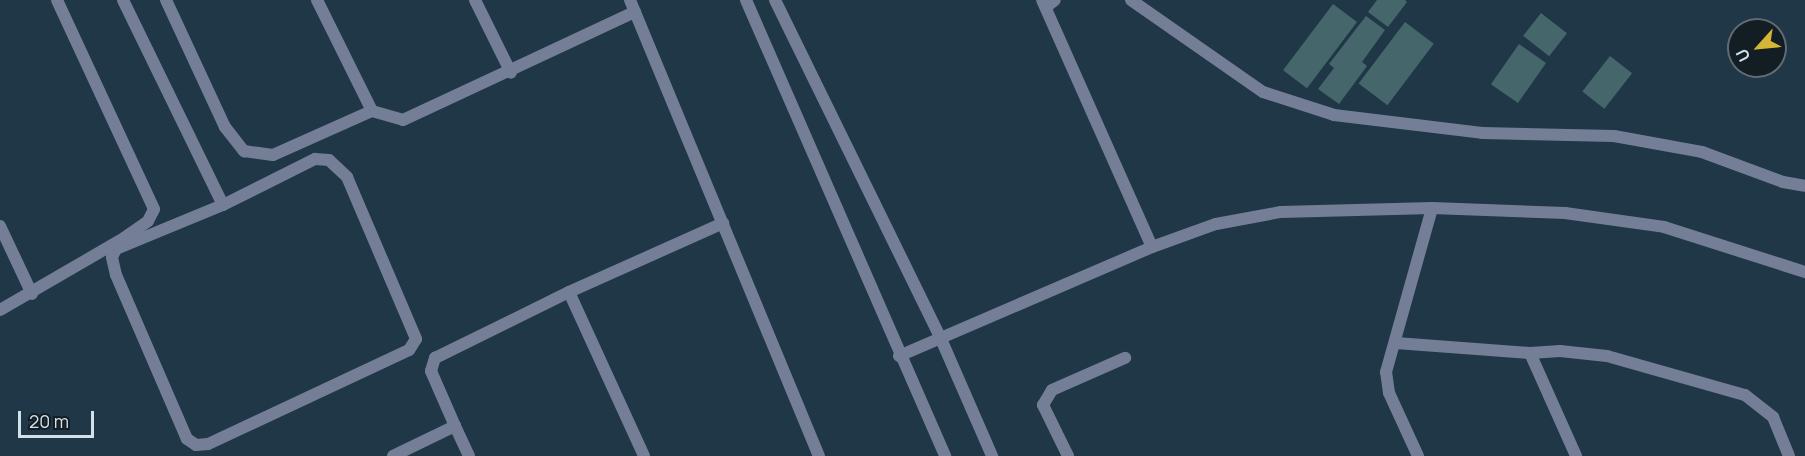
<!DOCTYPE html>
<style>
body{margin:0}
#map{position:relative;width:1805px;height:456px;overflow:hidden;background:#1f3746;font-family:Manrope,sans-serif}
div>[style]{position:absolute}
.building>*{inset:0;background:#45676c;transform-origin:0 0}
.service>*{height:12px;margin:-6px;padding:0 6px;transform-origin:6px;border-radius:6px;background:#747f97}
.minor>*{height:12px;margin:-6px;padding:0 6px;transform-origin:6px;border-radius:6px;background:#747f97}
span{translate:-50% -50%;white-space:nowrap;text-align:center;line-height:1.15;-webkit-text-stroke:6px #131d24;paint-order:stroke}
.north{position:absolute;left:1727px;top:18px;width:60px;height:60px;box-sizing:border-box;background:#131d24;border:2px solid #606b73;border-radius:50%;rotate:243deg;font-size:16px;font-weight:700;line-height:24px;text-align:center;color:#d3e1ea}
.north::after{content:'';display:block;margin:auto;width:21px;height:27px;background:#d6b534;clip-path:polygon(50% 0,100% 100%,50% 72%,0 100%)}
.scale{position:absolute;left:18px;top:411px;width:76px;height:27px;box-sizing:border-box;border:3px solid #d3e1ea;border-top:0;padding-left:8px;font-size:18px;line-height:21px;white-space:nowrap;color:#d3e1ea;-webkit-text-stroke:4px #131d24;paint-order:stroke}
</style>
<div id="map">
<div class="building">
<div style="clip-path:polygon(1377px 0,1405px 0,1407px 2px,1388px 27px,1368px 12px)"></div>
<div style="left:1333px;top:4px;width:30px;height:83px;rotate:37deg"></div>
<div style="left:1541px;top:13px;width:33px;height:29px;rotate:38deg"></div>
<div style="clip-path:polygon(1366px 16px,1385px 30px,1362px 62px,1367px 66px,1339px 104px,1318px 89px,1334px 68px,1329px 64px)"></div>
<div style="left:1405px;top:22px;width:36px;height:77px;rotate:37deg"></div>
<div style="left:1519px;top:44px;width:33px;height:49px;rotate:35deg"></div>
<div style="left:1610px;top:56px;width:28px;height:45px;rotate:38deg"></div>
</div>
<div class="service">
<div style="left:123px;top:0;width:228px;rotate:64deg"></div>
<div style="left:315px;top:159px;width:14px;rotate:4deg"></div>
<div style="left:329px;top:160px;width:25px;rotate:43deg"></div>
<div style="left:347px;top:177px;width:176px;rotate:66.9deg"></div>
<div style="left:416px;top:339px;width:13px;rotate:122deg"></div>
<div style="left:409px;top:350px;width:222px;rotate:154.9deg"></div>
<div style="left:208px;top:444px;width:12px;rotate:175deg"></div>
<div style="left:196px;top:445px;width:11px;rotate:-146deg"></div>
<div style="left:187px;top:439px;width:179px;rotate:-113.4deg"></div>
<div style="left:116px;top:275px;width:18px;rotate:-103deg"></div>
<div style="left:112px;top:257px;width:9px;rotate:-63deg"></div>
<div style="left:116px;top:249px;width:116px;rotate:-22.4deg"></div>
<div style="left:223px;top:205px;width:103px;rotate:-26.6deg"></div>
<div style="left:1068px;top:456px;width:57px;rotate:-116.1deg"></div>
<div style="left:1043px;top:405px;width:17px;rotate:-59deg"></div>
<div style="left:1052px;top:390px;width:80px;rotate:-23.7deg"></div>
</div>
<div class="minor">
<div style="left:166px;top:0;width:140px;rotate:65.1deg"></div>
<div style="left:225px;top:127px;width:31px;rotate:52deg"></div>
<div style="left:244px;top:151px;width:29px;rotate:8deg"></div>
<div style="left:273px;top:155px;width:108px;rotate:-24deg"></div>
<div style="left:372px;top:111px;width:32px;rotate:16deg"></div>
<div style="left:403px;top:120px;width:256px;rotate:-25deg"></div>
<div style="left:317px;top:0;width:124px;rotate:63.6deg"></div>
<div style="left:475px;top:0;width:81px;rotate:63.7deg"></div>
<div style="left:630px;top:0;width:494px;rotate:67.5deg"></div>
<div style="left:746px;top:0;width:498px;rotate:66.4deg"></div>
<div style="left:775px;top:0;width:377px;rotate:63.9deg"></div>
<div style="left:941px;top:339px;width:128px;rotate:66.4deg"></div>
<div style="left:1131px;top:0;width:161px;rotate:34.9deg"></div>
<div style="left:1263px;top:92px;width:75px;rotate:17.9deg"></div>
<div style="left:1334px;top:115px;width:149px;rotate:6.9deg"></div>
<div style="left:1482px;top:133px;width:132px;rotate:1.3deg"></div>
<div style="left:1614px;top:136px;width:89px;rotate:10.3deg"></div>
<div style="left:1702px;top:152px;width:86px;rotate:20.3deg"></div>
<div style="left:1783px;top:182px;width:22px;rotate:10deg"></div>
<div style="left:1046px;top:7px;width:11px;rotate:-38deg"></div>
<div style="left:0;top:226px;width:75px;rotate:64.8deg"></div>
<div style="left:1152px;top:247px;width:68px;rotate:-19.8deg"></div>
<div style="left:1216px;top:224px;width:66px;rotate:-10.5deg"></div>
<div style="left:1281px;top:212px;width:151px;rotate:-1.5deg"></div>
<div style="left:1432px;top:208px;width:133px;rotate:2.2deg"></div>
<div style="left:1565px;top:213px;width:100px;rotate:8deg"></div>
<div style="left:1664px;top:227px;width:148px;rotate:17.7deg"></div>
<div style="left:569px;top:292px;width:180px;rotate:65.4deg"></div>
<div style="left:0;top:310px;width:143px;rotate:-30.1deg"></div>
<div style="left:124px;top:238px;width:29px;rotate:-35deg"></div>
<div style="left:148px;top:221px;width:13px;rotate:-63deg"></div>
<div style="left:154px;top:209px;width:230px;rotate:-114.9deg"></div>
<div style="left:1396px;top:343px;width:134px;rotate:4.3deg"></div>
<div style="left:1530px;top:353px;width:113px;rotate:65.9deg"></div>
<div style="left:1530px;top:353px;width:30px;rotate:-4deg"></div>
<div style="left:1560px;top:351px;width:47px;rotate:6.1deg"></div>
<div style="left:1607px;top:356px;width:143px;rotate:15.8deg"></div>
<div style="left:1745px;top:395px;width:36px;rotate:38deg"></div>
<div style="left:1773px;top:417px;width:42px;rotate:67.7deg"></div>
<div style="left:899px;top:356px;width:275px;rotate:-23.3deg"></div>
<div style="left:1152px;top:247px;width:270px;rotate:-114deg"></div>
<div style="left:455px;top:426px;width:33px;rotate:65deg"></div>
<div style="left:393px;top:456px;width:69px;rotate:-25.8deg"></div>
<div style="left:455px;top:426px;width:60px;rotate:-113.6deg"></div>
<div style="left:431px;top:371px;width:14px;rotate:-73deg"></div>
<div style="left:435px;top:358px;width:149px;rotate:-26.2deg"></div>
<div style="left:569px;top:292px;width:169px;rotate:-24.1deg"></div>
<div style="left:1418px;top:456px;width:69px;rotate:-114.7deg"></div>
<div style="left:1389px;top:393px;width:21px;rotate:-98deg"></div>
<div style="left:1386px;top:372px;width:170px;rotate:-74.3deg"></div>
</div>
<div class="north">U</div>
<div class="scale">20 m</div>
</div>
